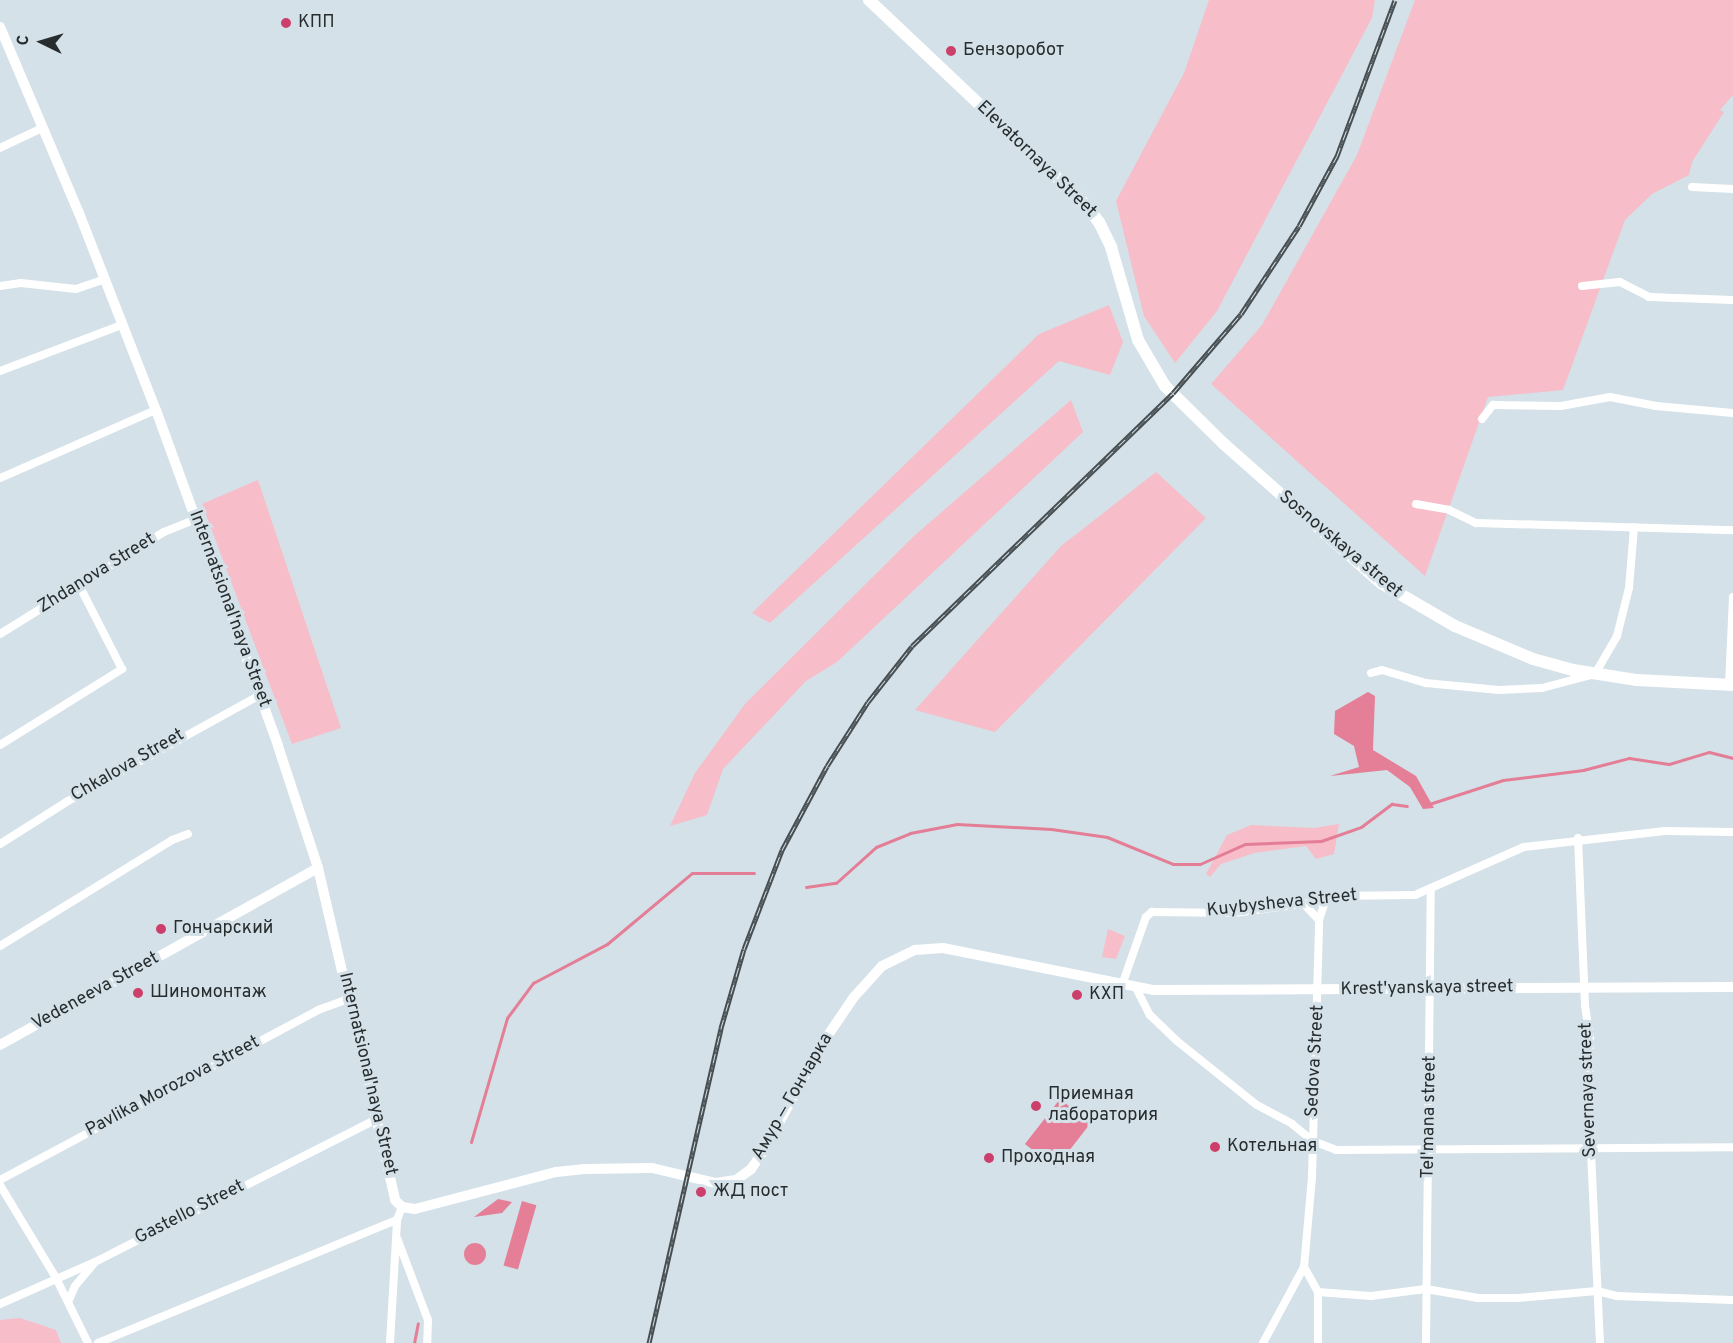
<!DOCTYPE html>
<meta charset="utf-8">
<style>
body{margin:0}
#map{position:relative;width:1733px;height:1343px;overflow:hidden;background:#d4e1e8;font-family:Overpass,sans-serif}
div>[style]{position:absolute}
.green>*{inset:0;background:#f7bdc8}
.forest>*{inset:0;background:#e47f97;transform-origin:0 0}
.round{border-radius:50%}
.stream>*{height:3px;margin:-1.5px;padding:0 1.5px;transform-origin:1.5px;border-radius:1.5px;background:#e47e96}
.minor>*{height:8px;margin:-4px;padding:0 4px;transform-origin:4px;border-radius:4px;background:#fff}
.tertiary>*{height:10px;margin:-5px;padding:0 5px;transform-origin:5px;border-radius:5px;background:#fff}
.secondary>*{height:12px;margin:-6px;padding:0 6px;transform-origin:6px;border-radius:6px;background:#fff}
.rail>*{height:5px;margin-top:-2.5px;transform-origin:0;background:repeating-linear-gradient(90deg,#d4e1e8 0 9px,#464e51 0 18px);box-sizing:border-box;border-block:2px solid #464e51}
.dots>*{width:16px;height:16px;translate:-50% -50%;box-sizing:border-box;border:3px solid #d4e1e8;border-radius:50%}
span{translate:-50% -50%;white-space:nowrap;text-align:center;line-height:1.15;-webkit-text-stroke:6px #d4e1e8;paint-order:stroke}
.poi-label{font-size:18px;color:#272d2f}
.left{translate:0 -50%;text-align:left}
.street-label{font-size:18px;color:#272d2f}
.north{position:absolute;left:12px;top:12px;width:60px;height:60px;-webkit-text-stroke:4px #d4e1e8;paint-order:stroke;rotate:275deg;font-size:16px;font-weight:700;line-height:24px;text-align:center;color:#272d2f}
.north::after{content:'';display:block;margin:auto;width:21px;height:27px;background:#272d2f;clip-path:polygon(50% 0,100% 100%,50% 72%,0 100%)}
</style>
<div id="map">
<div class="green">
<div style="clip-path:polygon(1209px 0,1375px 0,1372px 18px,1217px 311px,1175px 363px,1144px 316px,1116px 201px,1184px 73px)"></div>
<div style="clip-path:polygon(1415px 0,1733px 0,1733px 95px,1720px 110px,1724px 112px,1692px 162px,1689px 175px,1652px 194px,1625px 220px,1563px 390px,1488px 397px,1425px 576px,1211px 384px,1262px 325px,1357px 155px)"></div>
<div style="clip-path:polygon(1109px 305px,1123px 342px,1110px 375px,1059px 361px,770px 623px,752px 613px,1039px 334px)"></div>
<div style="clip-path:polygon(1071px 400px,1083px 432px,837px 662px,806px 681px,723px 769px,707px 815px,670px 826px,695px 773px,745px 704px,914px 536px)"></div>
<div style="clip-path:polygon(1156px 472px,1206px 518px,995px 732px,915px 710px,1061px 546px)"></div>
<div style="clip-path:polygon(258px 480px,341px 728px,292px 744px,202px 504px)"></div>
<div style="clip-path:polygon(1339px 824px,1334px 854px,1316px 859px,1306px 846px,1254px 853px,1221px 864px,1210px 877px,1206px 874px,1227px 835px,1251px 825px,1314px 828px)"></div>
<div style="clip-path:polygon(1108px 929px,1125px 936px,1116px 959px,1102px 957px)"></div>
<div style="clip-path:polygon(20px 1318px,56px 1330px,61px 1343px,0 1343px,0 1320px)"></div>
</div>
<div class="forest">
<div style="clip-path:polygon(1368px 692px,1375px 696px,1373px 750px,1416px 776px,1434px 808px,1423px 809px,1410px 787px,1387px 770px,1330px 776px,1359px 767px,1354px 746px,1334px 734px,1335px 711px)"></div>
<div style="left:1060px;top:1099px;width:39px;height:57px;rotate:38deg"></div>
<div style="clip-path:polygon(498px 1199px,512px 1202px,502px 1213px,474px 1217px)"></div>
<div style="left:522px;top:1201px;width:15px;height:67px;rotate:16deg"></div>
<div class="round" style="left:464px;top:1243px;width:22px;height:22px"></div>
</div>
<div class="stream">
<div style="left:1426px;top:805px;width:81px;rotate:-18deg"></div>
<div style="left:1503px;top:780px;width:81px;rotate:-7.1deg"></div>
<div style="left:1583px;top:770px;width:48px;rotate:-14.6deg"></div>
<div style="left:1629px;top:758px;width:40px;rotate:8.5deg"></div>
<div style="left:1669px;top:764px;width:42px;rotate:-16.7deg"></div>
<div style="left:1709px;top:752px;width:25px;rotate:14deg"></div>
<div style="left:806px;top:887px;width:30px;rotate:-8deg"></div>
<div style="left:836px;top:883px;width:54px;rotate:-42deg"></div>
<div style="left:876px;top:847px;width:37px;rotate:-22deg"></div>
<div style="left:910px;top:833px;width:48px;rotate:-10.8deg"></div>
<div style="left:957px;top:824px;width:94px;rotate:3deg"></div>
<div style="left:1051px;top:829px;width:57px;rotate:8.1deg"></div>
<div style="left:1107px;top:837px;width:71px;rotate:22.2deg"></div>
<div style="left:1173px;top:864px;width:27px"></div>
<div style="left:1200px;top:864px;width:49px;rotate:-24deg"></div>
<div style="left:1245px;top:844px;width:76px;rotate:-2.3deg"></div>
<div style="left:1321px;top:841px;width:42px;rotate:-19.3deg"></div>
<div style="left:1361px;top:827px;width:39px;rotate:-37deg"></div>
<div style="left:1392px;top:804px;width:15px;rotate:8deg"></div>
<div style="left:471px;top:1142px;width:129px;rotate:-73.8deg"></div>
<div style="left:507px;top:1018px;width:44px;rotate:-53.4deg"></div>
<div style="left:533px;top:983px;width:84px;rotate:-27.8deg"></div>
<div style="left:607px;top:944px;width:111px;rotate:-39.9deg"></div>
<div style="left:692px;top:873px;width:62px"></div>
<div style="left:414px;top:1343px;width:20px;rotate:-79deg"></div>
</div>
<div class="minor">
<div style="left:0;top:148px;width:47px;rotate:-25.5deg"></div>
<div style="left:1692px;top:187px;width:41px;rotate:2.8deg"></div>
<div style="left:0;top:286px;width:21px;rotate:-8deg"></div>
<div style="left:21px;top:283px;width:55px;rotate:6.2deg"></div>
<div style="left:76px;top:289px;width:31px;rotate:-19deg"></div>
<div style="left:1582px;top:286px;width:38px;rotate:-6deg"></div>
<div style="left:1620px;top:282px;width:33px;rotate:27deg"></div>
<div style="left:1649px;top:297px;width:84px;rotate:2deg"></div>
<div style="left:0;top:371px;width:130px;rotate:-20.7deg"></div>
<div style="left:1482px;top:419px;width:18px;rotate:-52deg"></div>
<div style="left:1493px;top:405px;width:68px;rotate:0.8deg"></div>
<div style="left:1561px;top:406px;width:50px;rotate:-10.4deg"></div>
<div style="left:1610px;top:397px;width:47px;rotate:11.1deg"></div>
<div style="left:1656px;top:406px;width:77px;rotate:5.2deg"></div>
<div style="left:0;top:478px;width:170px;rotate:-23.6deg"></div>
<div style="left:1416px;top:504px;width:34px;rotate:10deg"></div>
<div style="left:1449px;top:510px;width:30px;rotate:26deg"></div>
<div style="left:1476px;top:523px;width:257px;rotate:1.6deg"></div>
<div style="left:0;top:634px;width:193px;rotate:-31.9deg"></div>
<div style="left:164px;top:532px;width:35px;rotate:-22deg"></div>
<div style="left:1371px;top:673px;width:11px;rotate:-15deg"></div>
<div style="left:1382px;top:670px;width:46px;rotate:16.5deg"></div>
<div style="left:1426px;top:683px;width:73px;rotate:5.5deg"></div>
<div style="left:1499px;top:690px;width:43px;rotate:-2.7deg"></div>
<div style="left:1542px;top:688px;width:55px;rotate:-14.8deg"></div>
<div style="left:1595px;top:674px;width:44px;rotate:-59.9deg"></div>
<div style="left:1617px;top:636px;width:49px;rotate:-76deg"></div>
<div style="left:1629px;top:588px;width:61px;rotate:-85.3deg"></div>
<div style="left:1729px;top:685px;width:88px;rotate:-87.4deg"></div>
<div style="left:0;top:745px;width:144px;rotate:-31.9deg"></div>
<div style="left:122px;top:669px;width:94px;rotate:-117.1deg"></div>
<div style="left:1578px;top:838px;width:168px;rotate:87.6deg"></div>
<div style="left:1585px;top:1006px;width:30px;rotate:81deg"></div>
<div style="left:1590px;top:1036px;width:74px;rotate:90.8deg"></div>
<div style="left:1589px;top:1110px;width:233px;rotate:87.3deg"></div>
<div style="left:0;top:844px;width:80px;rotate:-32.3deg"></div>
<div style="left:68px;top:801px;width:219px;rotate:-28.9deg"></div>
<div style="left:1303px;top:903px;width:23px;rotate:47deg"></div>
<div style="left:0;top:946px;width:202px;rotate:-31.6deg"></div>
<div style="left:172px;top:840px;width:17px;rotate:-21deg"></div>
<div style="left:1122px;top:985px;width:72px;rotate:-70.6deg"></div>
<div style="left:1146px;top:917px;width:8px;rotate:-40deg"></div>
<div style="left:1152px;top:912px;width:82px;rotate:0.7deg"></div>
<div style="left:1234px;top:913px;width:92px;rotate:-7.5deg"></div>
<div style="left:1325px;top:901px;width:9px;rotate:-36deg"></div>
<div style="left:1332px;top:896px;width:83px;rotate:-0.7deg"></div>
<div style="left:1415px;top:895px;width:119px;rotate:-23.8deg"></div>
<div style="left:1524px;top:847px;width:142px;rotate:-6.5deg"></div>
<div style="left:1665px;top:831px;width:68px;rotate:0.8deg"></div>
<div style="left:1136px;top:988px;width:30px;rotate:63deg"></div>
<div style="left:1150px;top:1015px;width:37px;rotate:44deg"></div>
<div style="left:1177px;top:1041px;width:102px;rotate:38.7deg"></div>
<div style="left:1257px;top:1105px;width:40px;rotate:28deg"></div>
<div style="left:1292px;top:1124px;width:27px;rotate:39deg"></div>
<div style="left:1313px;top:1141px;width:25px;rotate:21deg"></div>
<div style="left:1336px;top:1150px;width:397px;rotate:-0.4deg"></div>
<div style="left:0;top:1180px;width:361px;rotate:-28.1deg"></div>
<div style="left:318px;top:1010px;width:33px;rotate:-20deg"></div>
<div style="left:0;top:1185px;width:109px;rotate:58.9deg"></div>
<div style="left:56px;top:1278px;width:72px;rotate:63.8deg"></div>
<div style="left:397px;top:1238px;width:88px;rotate:69.3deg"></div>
<div style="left:428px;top:1320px;width:23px;rotate:92deg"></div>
<div style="left:1318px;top:1292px;width:53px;rotate:4.3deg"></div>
<div style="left:1371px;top:1296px;width:55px;rotate:-7.3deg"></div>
<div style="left:1426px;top:1289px;width:53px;rotate:9.8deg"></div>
<div style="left:1478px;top:1298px;width:40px"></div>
<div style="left:1518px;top:1298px;width:79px;rotate:-5.1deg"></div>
<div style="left:1597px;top:1291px;width:21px;rotate:14deg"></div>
<div style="left:1617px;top:1296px;width:116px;rotate:2deg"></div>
<div style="left:68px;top:1302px;width:17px;rotate:-66deg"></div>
<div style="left:75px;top:1286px;width:31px;rotate:-50deg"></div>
<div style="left:0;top:1304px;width:104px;rotate:-23.9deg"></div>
<div style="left:95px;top:1262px;width:318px;rotate:-26.9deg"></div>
<div style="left:98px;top:1343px;width:323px;rotate:-22.4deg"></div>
<div style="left:390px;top:1343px;width:123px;rotate:-86.7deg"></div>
<div style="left:397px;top:1220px;width:14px;rotate:-69deg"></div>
<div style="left:1263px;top:1343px;width:86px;rotate:-61.7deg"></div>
<div style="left:1318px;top:1343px;width:51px;rotate:-90deg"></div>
<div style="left:1318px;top:1292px;width:29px;rotate:-119deg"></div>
<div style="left:1304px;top:1267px;width:90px;rotate:-84.9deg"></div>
<div style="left:1312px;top:1177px;width:257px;rotate:-88.4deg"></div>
<div style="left:1319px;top:920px;width:20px;rotate:-72deg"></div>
<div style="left:1426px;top:1343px;width:452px;rotate:-89.4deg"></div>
</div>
<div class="tertiary">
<div style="left:0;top:27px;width:202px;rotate:67deg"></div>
<div style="left:79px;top:213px;width:212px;rotate:68.7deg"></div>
<div style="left:156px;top:410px;width:357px;rotate:70deg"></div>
<div style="left:278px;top:746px;width:128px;rotate:71.8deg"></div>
<div style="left:318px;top:868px;width:341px;rotate:76.9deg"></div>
<div style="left:395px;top:1200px;width:10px;rotate:45deg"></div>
<div style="left:402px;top:1207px;width:13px;rotate:9deg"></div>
<div style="left:415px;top:1209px;width:146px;rotate:-14.7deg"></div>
<div style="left:556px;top:1172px;width:29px;rotate:-6deg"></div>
<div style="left:585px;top:1169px;width:67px;rotate:-0.9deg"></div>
<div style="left:652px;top:1168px;width:66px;rotate:13.2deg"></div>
<div style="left:716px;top:1183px;width:20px;rotate:-9deg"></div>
<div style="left:736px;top:1180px;width:19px;rotate:-36deg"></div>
<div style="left:751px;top:1169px;width:21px;rotate:-55deg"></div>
<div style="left:763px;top:1152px;width:123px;rotate:-61.4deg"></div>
<div style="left:822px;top:1044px;width:57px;rotate:-55.8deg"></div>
<div style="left:854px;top:997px;width:42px;rotate:-47.9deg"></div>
<div style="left:882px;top:966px;width:37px;rotate:-26deg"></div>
<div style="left:915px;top:950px;width:28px;rotate:-4deg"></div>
<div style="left:943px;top:948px;width:215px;rotate:11.3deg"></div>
<div style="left:1154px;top:990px;width:579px;rotate:-0.3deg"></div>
<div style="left:0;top:1045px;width:364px;rotate:-29.1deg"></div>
</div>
<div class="secondary">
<div style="left:869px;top:0;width:299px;rotate:43.4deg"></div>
<div style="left:1086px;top:205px;width:21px;rotate:53deg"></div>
<div style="left:1099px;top:222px;width:28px;rotate:64deg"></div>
<div style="left:1111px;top:247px;width:97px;rotate:73.8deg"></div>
<div style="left:1138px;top:340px;width:53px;rotate:59.6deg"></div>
<div style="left:1165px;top:386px;width:83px;rotate:44.5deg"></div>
<div style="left:1224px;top:444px;width:210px;rotate:41.5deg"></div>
<div style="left:1381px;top:583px;width:86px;rotate:30.2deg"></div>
<div style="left:1455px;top:626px;width:85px;rotate:22.9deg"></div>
<div style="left:1533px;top:659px;width:41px;rotate:15.4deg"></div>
<div style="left:1573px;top:670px;width:65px;rotate:8.9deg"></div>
<div style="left:1637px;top:680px;width:96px;rotate:3deg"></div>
</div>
<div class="rail">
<div style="left:649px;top:1343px;width:323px;rotate:-77.1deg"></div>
<div style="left:721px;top:1028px;width:82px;rotate:-73.8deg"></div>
<div style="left:744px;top:949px;width:106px;rotate:-69deg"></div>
<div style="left:782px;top:850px;width:95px;rotate:-61.8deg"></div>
<div style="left:827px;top:766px;width:76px;rotate:-57.4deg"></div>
<div style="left:868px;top:702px;width:71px;rotate:-51.8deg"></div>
<div style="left:912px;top:646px;width:363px;rotate:-44.1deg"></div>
<div style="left:1173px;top:393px;width:104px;rotate:-49.3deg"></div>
<div style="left:1241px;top:314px;width:105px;rotate:-56.6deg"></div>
<div style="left:1299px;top:226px;width:80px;rotate:-61.5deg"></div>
<div style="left:1337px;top:156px;width:166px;rotate:-69.6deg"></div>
</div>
<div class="dots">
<div style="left:286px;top:23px;background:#cd3f6b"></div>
<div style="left:951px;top:51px;background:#cd3f6b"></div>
<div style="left:161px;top:929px;background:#cd3f6b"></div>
<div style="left:138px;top:993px;background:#cd3f6b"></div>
<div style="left:1077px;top:995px;background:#cd3f6b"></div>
<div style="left:1036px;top:1106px;background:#cd3f6b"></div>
<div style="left:1215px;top:1147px;background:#cd3f6b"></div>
<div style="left:989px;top:1158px;background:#cd3f6b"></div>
<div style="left:701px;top:1192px;background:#cd3f6b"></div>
</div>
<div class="poi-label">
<span class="left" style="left:298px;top:23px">КПП</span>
<span class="left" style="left:963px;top:51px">Бензоробот</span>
<span class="left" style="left:173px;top:929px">Гончарский</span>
<span class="left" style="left:150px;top:993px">Шиномонтаж</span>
<span class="left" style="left:1089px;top:995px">КХП</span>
<span class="left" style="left:1048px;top:1106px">Приемная<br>лаборатория</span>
<span class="left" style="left:1227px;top:1147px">Котельная</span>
<span class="left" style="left:1001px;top:1158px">Проходная</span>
<span class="left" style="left:713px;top:1192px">ЖД пост</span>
</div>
<div class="street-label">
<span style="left:1036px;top:160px;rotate:44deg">Elevatornaya Street</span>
<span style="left:1340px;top:545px;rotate:40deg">Sosnovskaya street</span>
<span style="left:97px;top:574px;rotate:-32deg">Zhdanova Street</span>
<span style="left:229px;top:609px;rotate:70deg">Internatsional'naya Street</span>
<span style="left:128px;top:766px;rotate:-30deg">Chkalova Street</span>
<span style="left:1282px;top:904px;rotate:-6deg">Kuybysheva Street</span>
<span style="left:1427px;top:989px;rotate:-1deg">Krest'yanskaya street</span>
<span style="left:96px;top:992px;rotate:-29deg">Vedeneeva Street</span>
<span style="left:1316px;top:1061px;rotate:-87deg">Sedova Street</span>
<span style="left:367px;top:1074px;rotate:77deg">Internatsional'naya Street</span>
<span style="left:173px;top:1087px;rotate:-28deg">Pavlika Morozova Street</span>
<span style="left:1589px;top:1090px;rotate:-92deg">Severnaya street</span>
<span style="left:793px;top:1097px;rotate:-60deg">Амур — Гончарка</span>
<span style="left:1430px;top:1117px;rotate:-89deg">Tel'mana street</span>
<span style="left:190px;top:1213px;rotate:-27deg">Gastello Street</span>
</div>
<div class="north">С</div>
</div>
